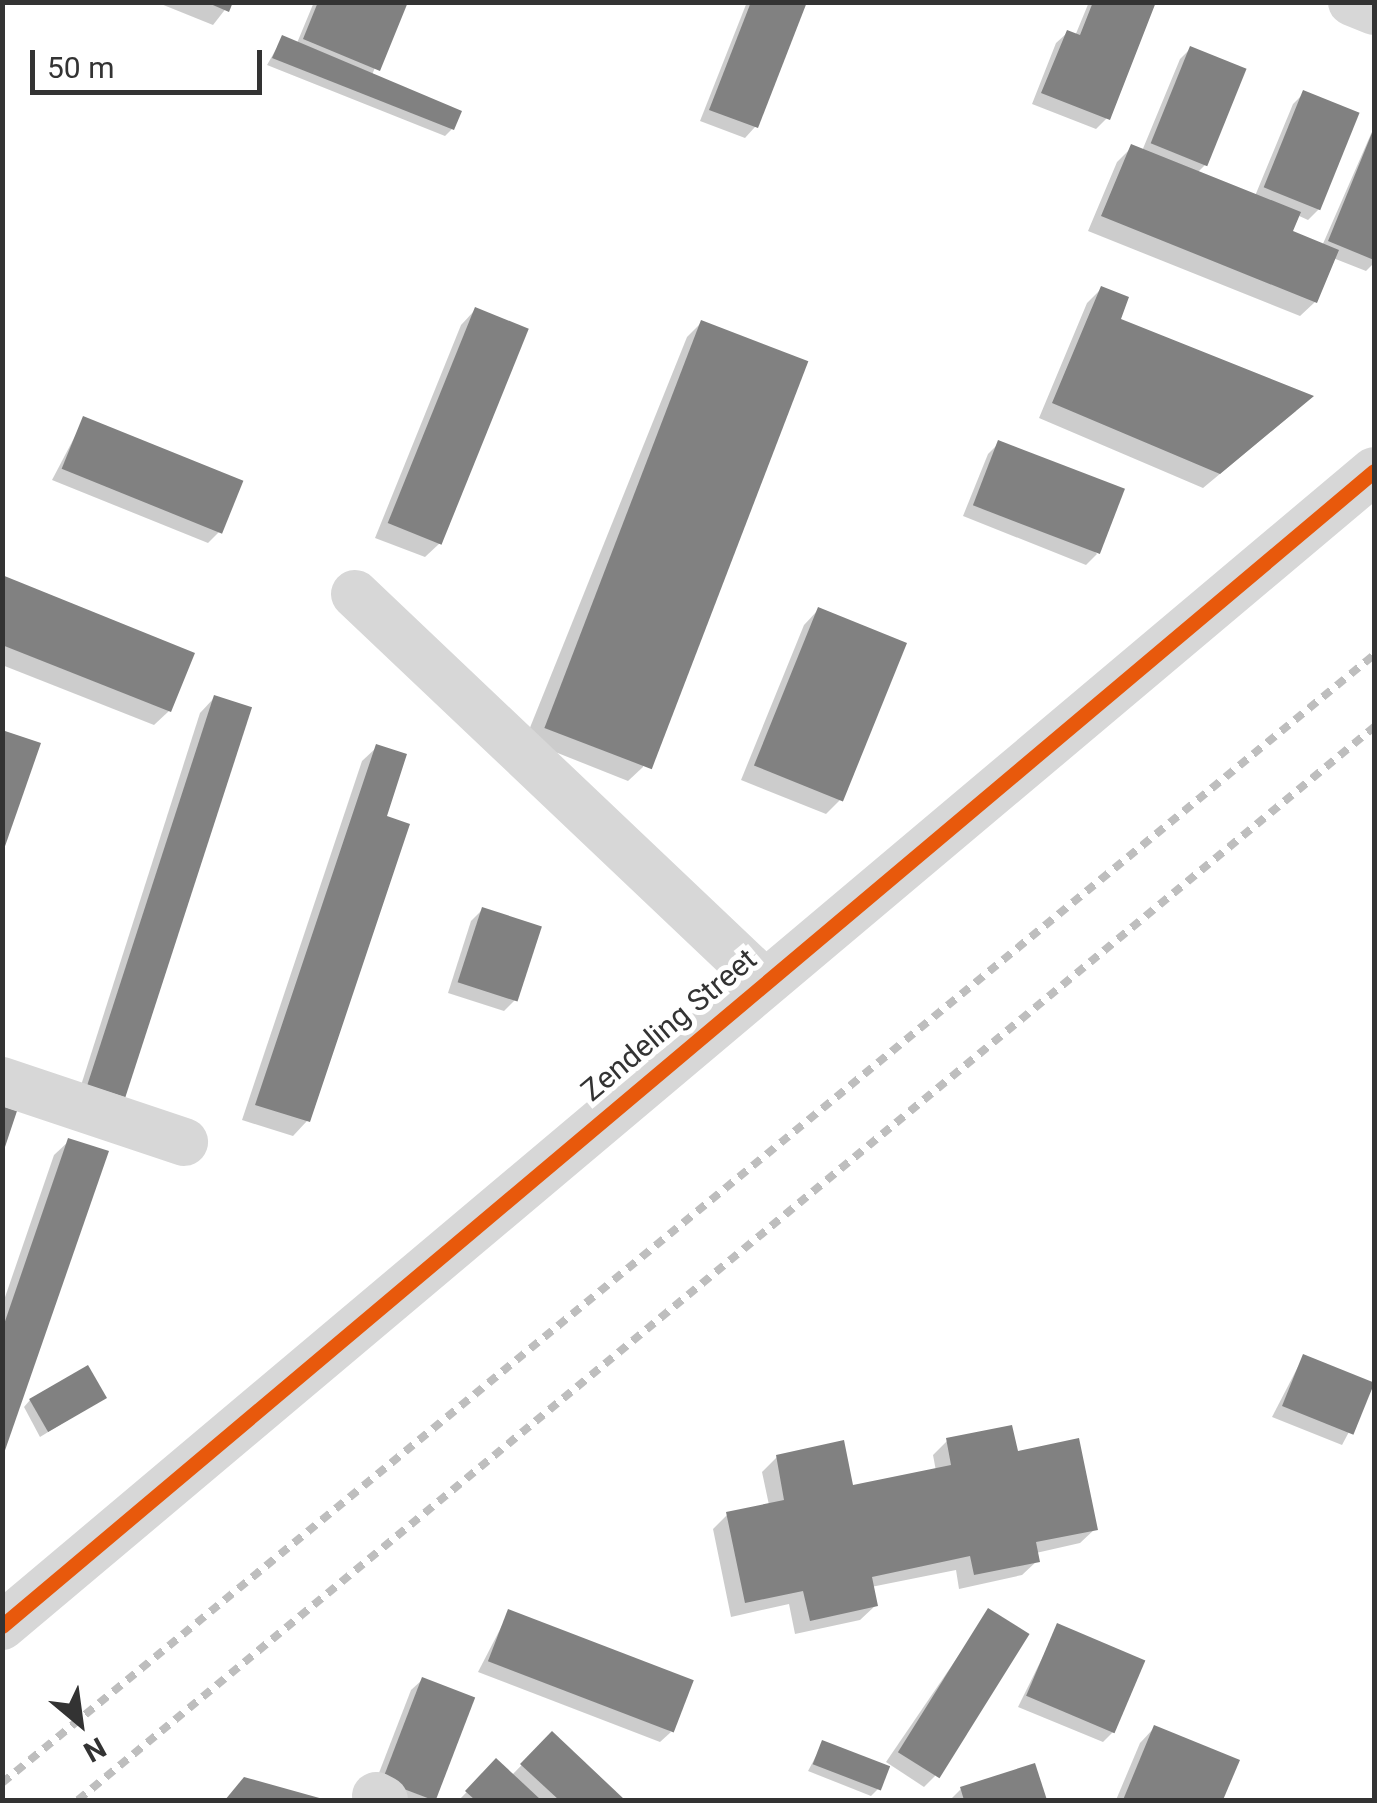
<!DOCTYPE html>
<style>
body{margin:0}
#map{position:relative;width:1377px;height:1803px;overflow:hidden;background:#fff;font-family:Roboto,sans-serif}
div>[style]{position:absolute}
.shadow>*{inset:0;background:#0003}
.building>*{inset:0;background:#818181;transform-origin:0 0}
.minor>*{height:48px;margin:-24px;padding:0 24px;transform-origin:24px;border-radius:24px;background:#d7d7d7}
.rail>*{height:8px;margin-top:-4px;transform-origin:0;background:repeating-linear-gradient(90deg,#bebebe 0 10px,transparent 0 18px)}
.cycleway>*{height:15px;margin:-7.5px;padding:0 7.5px;transform-origin:7.5px;border-radius:7.5px;background:#e8590c}
span{translate:-50% -50%;white-space:nowrap;text-align:center;line-height:1.15;-webkit-text-stroke:10px #fff;paint-order:stroke}
.street-label{font-size:30px;color:#333}
.frame{position:absolute;inset:0;border:5px solid #333;pointer-events:none}
.north{position:absolute;left:30px;top:1673px;width:100px;height:100px;-webkit-text-stroke:8px #fff;paint-order:stroke;rotate:151deg;font-size:28px;font-weight:700;line-height:40px;text-align:center;color:#333}
.north::after{content:'';display:block;margin:auto;width:35px;height:45px;background:#333;clip-path:polygon(50% 0,100% 100%,50% 72%,0 100%)}
.scale{position:absolute;left:30px;top:50px;width:232px;height:45px;box-sizing:border-box;border:5px solid #333;border-top:0;padding-left:12px;font-size:30px;line-height:35px;white-space:nowrap;color:#333;-webkit-text-stroke:8px #fff;paint-order:stroke}
</style>
<div id="map">
<div class="shadow">
<div style="clip-path:polygon(156px 2px,231px 2px,213px 25px)"></div>
<div style="clip-path:polygon(314px 2px,401px 2px,372px 75px,452px 129px,445px 136px,267px 65px,283px 37px,297px 43px)"></div>
<div style="clip-path:polygon(747px 2px,804px 2px,755px 127px,745px 138px,700px 121px)"></div>
<div style="clip-path:polygon(1089px 2px,1149px 2px,1107px 118px,1096px 129px,1032px 104px,1056px 43px,1067px 33px,1075px 36px)"></div>
<div style="clip-path:polygon(1191px 48px,1205px 165px,1197px 173px,1255px 196px,1293px 104px,1304px 93px,1319px 209px,1308px 220px,1297px 215px,1290px 233px,1322px 246px,1374px 127px,1374px 263px,1366px 271px,1333px 258px,1315px 302px,1300px 316px,1088px 231px,1117px 162px,1132px 147px,1142px 151px,1180px 59px)"></div>
<div style="clip-path:polygon(1102px 288px,1118px 321px,1296px 411px,1203px 488px,1039px 418px,1087px 303px)"></div>
<div style="clip-path:polygon(475px 310px,440px 543px,425px 557px,375px 538px,461px 325px)"></div>
<div style="clip-path:polygon(701px 323px,643px 767px,628px 781px,525px 740px,687px 337px)"></div>
<div style="clip-path:polygon(84px 419px,219px 532px,208px 543px,52px 480px)"></div>
<div style="clip-path:polygon(999px 443px,1097px 554px,1086px 565px,963px 516px,988px 454px)"></div>
<div style="clip-path:polygon(2px 578px,169px 711px,154px 725px,2px 665px)"></div>
<div style="clip-path:polygon(818px 610px,841px 799px,826px 814px,741px 780px,804px 625px)"></div>
<div style="clip-path:polygon(214px 698px,125px 1097px,76px 1101px,200px 713px)"></div>
<div style="clip-path:polygon(377px 747px,383px 818px,307px 1121px,293px 1136px,242px 1120px,362px 761px)"></div>
<div style="clip-path:polygon(482px 910px,515px 1000px,504px 1011px,448px 993px,471px 921px)"></div>
<div style="clip-path:polygon(69px 1141px,2px 1454px,2px 1306px,54px 1155px)"></div>
<div style="clip-path:polygon(1303px 1357px,1374px 1385px,1342px 1445px,1272px 1417px)"></div>
<div style="clip-path:polygon(104px 1398px,40px 1437px,24px 1407px,30px 1400px)"></div>
<div style="clip-path:polygon(947px 1441px,1016px 1454px,1095px 1529px,1080px 1543px,1036px 1553px,1037px 1561px,1022px 1575px,959px 1589px,956px 1570px,871px 1587px,875px 1606px,860px 1620px,795px 1634px,789px 1604px,731px 1617px,713px 1529px,728px 1514px,769px 1505px,762px 1472px,777px 1457px,851px 1488px,936px 1471px,933px 1455px)"></div>
<div style="clip-path:polygon(989px 1611px,935px 1776px,924px 1787px,886px 1762px)"></div>
<div style="clip-path:polygon(509px 1612px,671px 1732px,660px 1742px,478px 1672px)"></div>
<div style="clip-path:polygon(1058px 1626px,1114px 1731px,1103px 1742px,1018px 1707px)"></div>
<div style="clip-path:polygon(422px 1680px,432px 1799px,397px 1800px,372px 1791px,411px 1690px)"></div>
<div style="clip-path:polygon(1154px 1728px,1236px 1761px,1221px 1800px,1116px 1800px,1140px 1743px)"></div>
<div style="clip-path:polygon(552px 1734px,622px 1800px,459px 1800px,496px 1762px,511px 1776px)"></div>
<div style="clip-path:polygon(823px 1743px,878px 1789px,871px 1796px,808px 1771px)"></div>
<div style="clip-path:polygon(1034px 1766px,1045px 1800px,950px 1800px,961px 1789px)"></div>
</div>
<div class="building">
<div style="clip-path:polygon(206px 2px,233px 2px,229px 12px)"></div>
<div style="clip-path:polygon(318px 2px,408px 2px,380px 71px,303px 39px)"></div>
<div style="clip-path:polygon(751px 2px,807px 2px,758px 128px,709px 110px)"></div>
<div style="clip-path:polygon(1093px 2px,1156px 2px,1110px 120px,1041px 93px,1067px 30px,1080px 35px)"></div>
<div style="clip-path:polygon(282px 35px,462px 111px,454px 130px,272px 58px)"></div>
<div style="left:1190px;top:46px;width:61px;height:105px;rotate:22deg"></div>
<div style="left:1303px;top:90px;width:61px;height:105px;rotate:22deg"></div>
<div style="clip-path:polygon(1374px 128px,1374px 260px,1328px 241px)"></div>
<div style="clip-path:polygon(1131px 144px,1301px 212px,1293px 231px,1339px 250px,1317px 303px,1101px 216px)"></div>
<div style="clip-path:polygon(1101px 286px,1129px 297px,1121px 319px,1314px 396px,1220px 474px,1052px 403px)"></div>
<div style="left:475px;top:307px;width:58px;height:233px;rotate:22deg"></div>
<div style="left:701px;top:320px;width:115px;height:437px;rotate:21deg"></div>
<div style="left:83px;top:416px;width:173px;height:57px;rotate:22deg"></div>
<div style="left:998px;top:440px;width:136px;height:70px;rotate:21deg"></div>
<div style="clip-path:polygon(2px 575px,195px 653px,171px 712px,2px 645px)"></div>
<div style="left:818px;top:607px;width:96px;height:171px;rotate:22deg"></div>
<div style="left:214px;top:695px;width:40px;height:410px;rotate:18deg"></div>
<div style="clip-path:polygon(2px 730px,41px 743px,3px 852px,2px 852px)"></div>
<div style="clip-path:polygon(376px 744px,407px 754px,387px 816px,410px 824px,310px 1122px,255px 1105px)"></div>
<div style="left:482px;top:907px;width:63px;height:79px;rotate:18deg"></div>
<div style="clip-path:polygon(2px 1106px,17px 1111px,3px 1153px,2px 1153px)"></div>
<div style="clip-path:polygon(68px 1138px,109px 1151px,2px 1459px,2px 1330px)"></div>
<div style="left:1303px;top:1354px;width:77px;height:56px;rotate:22deg"></div>
<div style="left:88px;top:1365px;width:38px;height:68px;rotate:60deg"></div>
<div style="clip-path:polygon(1012px 1425px,1018px 1451px,1079px 1438px,1098px 1530px,1036px 1542px,1040px 1562px,974px 1575px,970px 1556px,872px 1577px,878px 1606px,810px 1621px,803px 1591px,745px 1603px,726px 1512px,784px 1500px,776px 1455px,844px 1440px,853px 1485px,951px 1465px,946px 1438px)"></div>
<div style="left:988px;top:1608px;width:49px;height:170px;rotate:32deg"></div>
<div style="left:508px;top:1609px;width:199px;height:56px;rotate:21deg"></div>
<div style="left:1057px;top:1623px;width:96px;height:79px;rotate:23deg"></div>
<div style="left:422px;top:1677px;width:57px;height:111px;rotate:21deg"></div>
<div style="clip-path:polygon(1154px 1725px,1240px 1760px,1223px 1800px,1123px 1800px)"></div>
<div style="clip-path:polygon(552px 1731px,625px 1800px,559px 1800px,520px 1764px)"></div>
<div style="left:822px;top:1740px;width:73px;height:26px;rotate:21deg"></div>
<div style="clip-path:polygon(496px 1758px,541px 1800px,475px 1800px,465px 1791px)"></div>
<div style="clip-path:polygon(1035px 1763px,1047px 1800px,964px 1800px,960px 1787px)"></div>
<div style="clip-path:polygon(244px 1777px,323px 1799px,323px 1800px,225px 1800px)"></div>
</div>
<div class="minor">
<div style="left:1352px;top:2px;width:24px;rotate:22deg"></div>
<div style="left:355px;top:594px;width:562px;rotate:43.49deg"></div>
<div style="left:2px;top:1081px;width:192px;rotate:18.5deg"></div>
<div style="left:2px;top:1626px;width:1793px;rotate:-40.09deg"></div>
<div style="left:376px;top:1796px;width:9px;rotate:27deg"></div>
</div>
<div class="rail">
<div style="left:2px;top:1783px;width:1776px;rotate:-39.43deg"></div>
<div style="left:78px;top:1800px;width:1683px;rotate:-39.62deg"></div>
</div>
<div class="cycleway">
<div style="left:2px;top:1626px;width:1793px;rotate:-40.09deg"></div>
</div>
<div class="street-label">
<span style="left:669px;top:1025px;rotate:-40deg">Zendeling Street</span>
</div>
<div class="frame"></div>
<div class="north">N</div>
<div class="scale">50 m</div>
</div>
